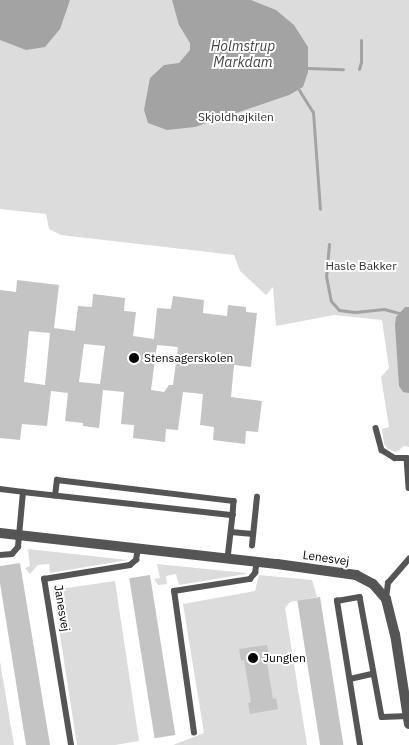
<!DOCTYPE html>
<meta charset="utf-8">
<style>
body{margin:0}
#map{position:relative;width:409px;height:745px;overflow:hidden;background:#fff;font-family:"IBM Plex Sans",sans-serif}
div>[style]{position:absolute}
.green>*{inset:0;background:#dcdcdc}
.water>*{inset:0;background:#a3a3a3}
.stream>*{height:3px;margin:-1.5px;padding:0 1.5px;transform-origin:1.5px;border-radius:1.5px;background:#a3a3a3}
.building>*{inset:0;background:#c4c4c4;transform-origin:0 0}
.service>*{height:5.5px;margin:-2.75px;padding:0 2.75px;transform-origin:2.75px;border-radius:2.75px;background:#555}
.minor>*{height:10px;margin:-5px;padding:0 5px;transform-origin:5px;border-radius:5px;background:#555}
.dots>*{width:14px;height:14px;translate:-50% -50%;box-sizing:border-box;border:2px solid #fff;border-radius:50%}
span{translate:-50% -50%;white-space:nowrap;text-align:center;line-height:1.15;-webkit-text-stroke:4px #fff;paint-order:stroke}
.park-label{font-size:12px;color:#333}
.poi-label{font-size:12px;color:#000}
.left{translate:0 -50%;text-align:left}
.street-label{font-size:12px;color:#000}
.water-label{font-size:14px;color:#444;font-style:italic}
</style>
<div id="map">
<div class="green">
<div style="clip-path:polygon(0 0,409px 0,409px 447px,404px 446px,396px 452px,388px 449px,384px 444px,382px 429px,389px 427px,381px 377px,389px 368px,382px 320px,334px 315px,276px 326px,273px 287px,266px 295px,240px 271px,234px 255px,61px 235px,49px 229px,46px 214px,0 209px)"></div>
<div style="clip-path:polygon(28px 549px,128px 560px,50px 573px,49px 564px,38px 565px,30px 574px,25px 568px,30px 566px)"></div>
<div style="clip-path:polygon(157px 564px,246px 573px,246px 574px,179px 585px,176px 574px,166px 576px,167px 584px,158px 585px,154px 579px,160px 578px)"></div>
<div style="clip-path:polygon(259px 575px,312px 580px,317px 597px,290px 602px,285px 608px,307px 745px,173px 745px,204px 733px,183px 604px,255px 591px)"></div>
<div style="clip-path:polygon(115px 581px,139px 741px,115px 745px,77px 745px,53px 590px)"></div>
<div style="clip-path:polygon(0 661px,14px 745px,0 745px)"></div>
</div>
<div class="water">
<div style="clip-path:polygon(0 0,70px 0,60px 29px,45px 47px,26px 50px,0 40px)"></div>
<div style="clip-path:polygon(172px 0,251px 0,276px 10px,294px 25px,308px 47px,308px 72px,303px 87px,289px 95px,195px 127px,167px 130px,148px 123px,144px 110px,150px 78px,164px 65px,179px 63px,190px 50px,190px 43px,179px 25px)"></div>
<div style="clip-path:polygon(405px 307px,409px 307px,409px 393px,403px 392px,399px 386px,395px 325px,396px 317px)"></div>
</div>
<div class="stream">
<div style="left:308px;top:68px;width:35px;rotate:2deg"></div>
<div style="left:359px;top:69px;width:7px;rotate:-74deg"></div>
<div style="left:361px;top:62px;width:22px;rotate:-90deg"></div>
<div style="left:299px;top:90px;width:26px;rotate:58deg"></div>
<div style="left:313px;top:112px;width:97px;rotate:85.9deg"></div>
<div style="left:329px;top:244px;width:32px;rotate:95deg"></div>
<div style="left:326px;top:276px;width:25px;rotate:79deg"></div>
<div style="left:331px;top:301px;width:12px;rotate:48deg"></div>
<div style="left:339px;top:310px;width:16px;rotate:7deg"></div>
<div style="left:355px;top:312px;width:29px;rotate:-6deg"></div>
<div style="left:384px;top:309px;width:16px;rotate:15deg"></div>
</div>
<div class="building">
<div style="clip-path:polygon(evenodd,17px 280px,59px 285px,54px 328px,75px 331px,78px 306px,92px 307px,93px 294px,125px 298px,124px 311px,136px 312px,133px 336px,154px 339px,157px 308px,171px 309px,173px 296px,204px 300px,203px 313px,227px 316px,228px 305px,246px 307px,246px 312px,257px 313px,251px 367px,234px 365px,231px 397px,262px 401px,258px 432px,246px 431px,245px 444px,213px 440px,214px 427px,200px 425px,203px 394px,183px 392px,178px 430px,166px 429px,165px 442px,133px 438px,134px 425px,121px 424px,124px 392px,103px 390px,99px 428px,83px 426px,83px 423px,65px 421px,68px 393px,51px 391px,47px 426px,22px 424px,20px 440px,0 438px,0 290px,16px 292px,17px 280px,29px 331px,50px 333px,45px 385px,24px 382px,29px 331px,17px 280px,84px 344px,105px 346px,100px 384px,79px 382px,84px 344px,17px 280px,157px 345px,178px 347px,173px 385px,169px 385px,164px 392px,151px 390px,157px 345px)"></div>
<div style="clip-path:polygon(20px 563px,50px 745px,26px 745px,0 583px,0 566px)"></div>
<div style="left:150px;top:575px;width:162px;height:21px;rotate:81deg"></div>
<div style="left:320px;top:597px;width:150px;height:23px;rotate:81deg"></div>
<div style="clip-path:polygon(267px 645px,269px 656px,266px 657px,273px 699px,276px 698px,278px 709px,250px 714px,248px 703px,251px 702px,244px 660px,241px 661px,239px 649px)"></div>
</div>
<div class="service">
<div style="left:376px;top:428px;width:23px;rotate:75deg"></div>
<div style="left:382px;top:450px;width:15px;rotate:32deg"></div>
<div style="left:395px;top:458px;width:12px"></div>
<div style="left:407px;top:458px;width:30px;rotate:86deg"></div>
<div style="left:0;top:489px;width:23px;rotate:7deg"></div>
<div style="left:55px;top:496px;width:16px;rotate:-83deg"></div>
<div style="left:57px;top:480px;width:178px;rotate:6.8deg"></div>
<div style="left:234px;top:501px;width:14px;rotate:94deg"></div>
<div style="left:231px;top:532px;width:22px;rotate:5deg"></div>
<div style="left:252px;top:546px;width:49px;rotate:-84.2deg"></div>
<div style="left:0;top:555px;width:12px;rotate:-5deg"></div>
<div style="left:12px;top:554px;width:9px;rotate:-49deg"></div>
<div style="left:18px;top:547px;width:55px;rotate:-84.8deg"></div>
<div style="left:23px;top:492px;width:211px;rotate:6.3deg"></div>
<div style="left:233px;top:515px;width:44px;rotate:96.5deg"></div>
<div style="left:386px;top:599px;width:16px;rotate:-83deg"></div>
<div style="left:388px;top:583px;width:32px;rotate:-49deg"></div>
<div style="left:350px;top:679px;width:23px;rotate:-13deg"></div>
<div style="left:194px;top:733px;width:143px;rotate:-98deg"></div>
<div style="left:174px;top:591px;width:77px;rotate:-9deg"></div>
<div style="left:250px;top:579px;width:8px;rotate:-50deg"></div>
<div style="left:255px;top:573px;width:11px;rotate:-80deg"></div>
<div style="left:71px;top:745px;width:168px;rotate:-99.2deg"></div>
<div style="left:44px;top:579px;width:87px;rotate:-9.2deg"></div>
<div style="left:130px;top:565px;width:8px;rotate:-40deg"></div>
<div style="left:136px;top:560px;width:11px;rotate:-80deg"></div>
<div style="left:360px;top:745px;width:146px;rotate:-99.1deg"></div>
<div style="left:337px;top:601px;width:23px;rotate:-10deg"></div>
<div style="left:360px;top:597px;width:122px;rotate:79.6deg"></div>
<div style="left:382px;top:717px;width:26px;rotate:-2deg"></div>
</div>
<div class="minor">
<div style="left:0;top:533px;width:279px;rotate:6.4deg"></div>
<div style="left:277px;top:564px;width:80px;rotate:7.9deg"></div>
<div style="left:356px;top:575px;width:19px;rotate:28deg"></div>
<div style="left:373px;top:584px;width:20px;rotate:49deg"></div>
<div style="left:386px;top:599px;width:36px;rotate:76deg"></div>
<div style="left:395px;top:634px;width:91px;rotate:81.2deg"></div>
</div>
<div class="dots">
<div style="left:134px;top:358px;background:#000"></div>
<div style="left:253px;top:658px;background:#000"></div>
</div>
<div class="park-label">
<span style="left:236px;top:117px">Skjoldhøjkilen</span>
<span style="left:361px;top:266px">Hasle Bakker</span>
</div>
<div class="poi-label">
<span class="left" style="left:144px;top:358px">Stensagerskolen</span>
<span class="left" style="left:263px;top:658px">Junglen</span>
</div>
<div class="street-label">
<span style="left:326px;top:558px;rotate:8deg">Lenesvej</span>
<span style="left:62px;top:608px;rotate:81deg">Janesvej</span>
</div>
<div class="water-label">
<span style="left:243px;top:54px">Holmstrup<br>Markdam</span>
</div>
</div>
